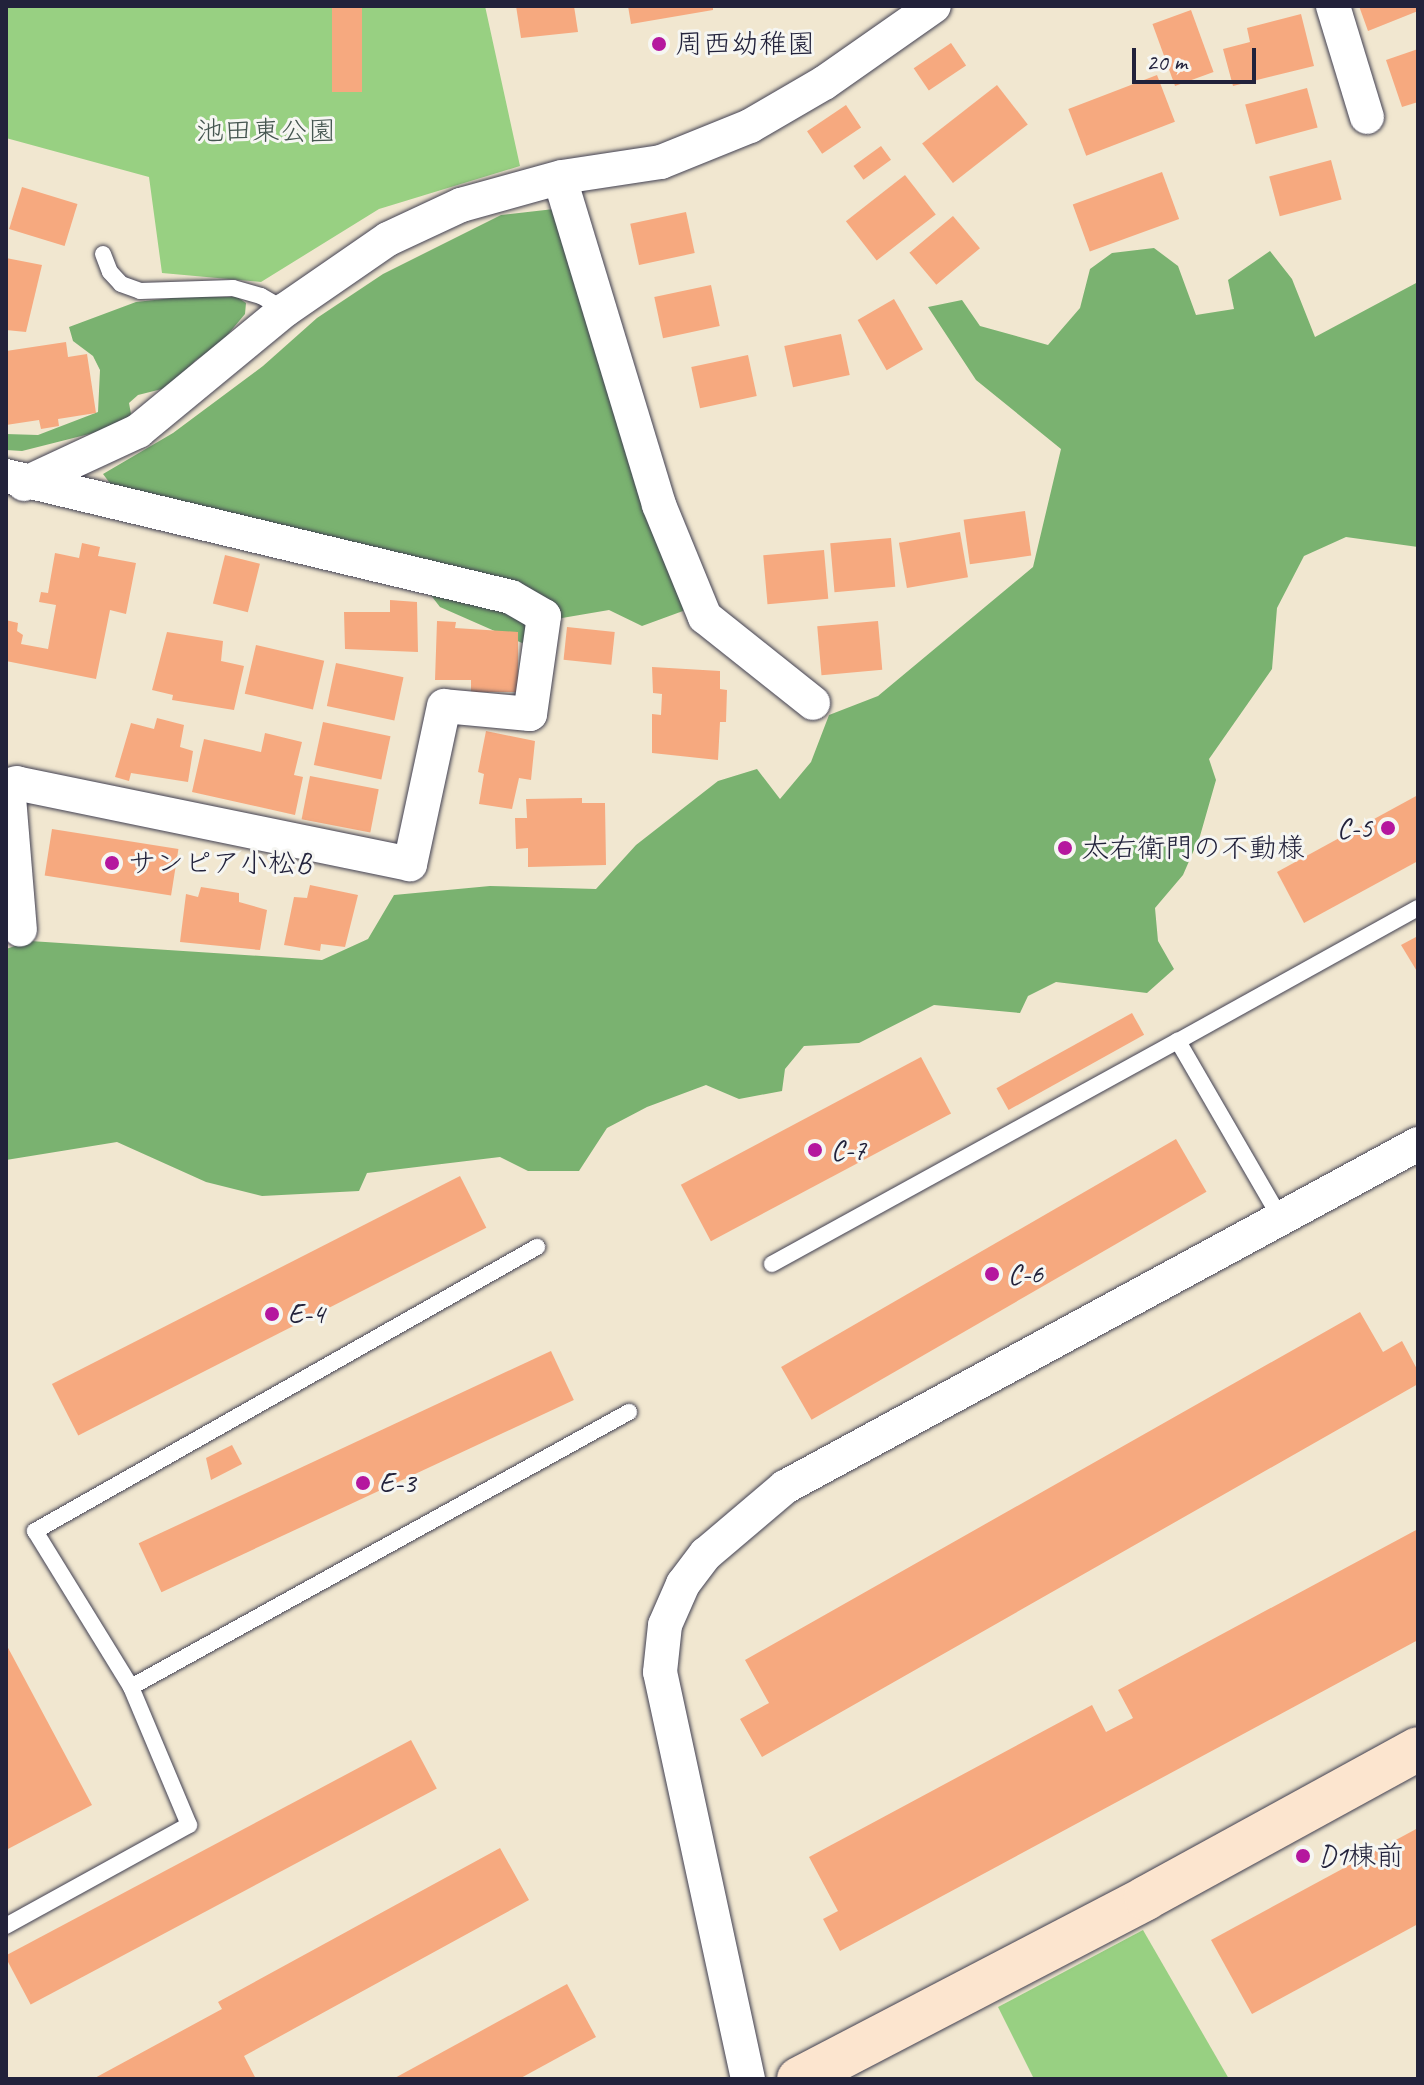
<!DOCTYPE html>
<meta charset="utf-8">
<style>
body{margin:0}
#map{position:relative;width:1424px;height:2085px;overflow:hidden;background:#f1e7d0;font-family:Caveat,"Klee One",sans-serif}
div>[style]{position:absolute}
.green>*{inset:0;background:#98d082}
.forest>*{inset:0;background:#7ab270}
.building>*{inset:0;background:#f6a97f;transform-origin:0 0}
.roads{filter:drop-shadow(0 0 2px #414051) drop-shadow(0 0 2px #414051)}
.lane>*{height:16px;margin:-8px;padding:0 8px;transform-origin:8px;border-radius:8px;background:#fff}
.street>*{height:34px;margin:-17px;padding:0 17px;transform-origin:17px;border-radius:17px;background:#fff}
.secondary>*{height:44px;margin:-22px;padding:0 22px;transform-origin:22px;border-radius:22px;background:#fce5cf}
.dots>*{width:22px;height:22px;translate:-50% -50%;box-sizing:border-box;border:4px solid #f6f6f2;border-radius:50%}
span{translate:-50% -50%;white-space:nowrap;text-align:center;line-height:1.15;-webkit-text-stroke:6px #f6f6f2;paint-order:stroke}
.poi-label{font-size:28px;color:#22223b}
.left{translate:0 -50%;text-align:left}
.right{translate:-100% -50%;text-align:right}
.park-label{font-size:28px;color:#455650}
.frame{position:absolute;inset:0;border:8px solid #22223b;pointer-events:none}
.scale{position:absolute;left:1132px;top:48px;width:124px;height:36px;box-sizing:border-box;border:4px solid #22223b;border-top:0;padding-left:10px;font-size:24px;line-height:28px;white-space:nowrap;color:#22223b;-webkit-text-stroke:6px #f6f6f2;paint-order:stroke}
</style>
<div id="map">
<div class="green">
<div style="clip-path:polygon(6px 6px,485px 6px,520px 166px,379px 209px,261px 282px,162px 273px,149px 177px,6px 138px)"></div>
<div style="clip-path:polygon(1143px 1930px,1229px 2079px,1034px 2079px,998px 2007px)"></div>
</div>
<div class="forest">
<div style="clip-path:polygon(554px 209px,694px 593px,683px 611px,642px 626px,609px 610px,562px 618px,522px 643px,440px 607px,402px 558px,115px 490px,103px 474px,173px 433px,263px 366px,317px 318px,383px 274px,501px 215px)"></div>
<div style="clip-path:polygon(1154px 248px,1178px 266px,1196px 315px,1234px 309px,1228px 280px,1270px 251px,1292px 279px,1315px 337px,1418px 282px,1418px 547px,1346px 537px,1304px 556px,1277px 608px,1272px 669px,1209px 759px,1216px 780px,1200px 836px,1183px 875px,1155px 908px,1158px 941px,1174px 969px,1147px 993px,1056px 982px,1028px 996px,1020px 1013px,934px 1005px,859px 1043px,804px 1046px,785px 1069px,782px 1091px,739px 1099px,706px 1085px,647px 1107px,607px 1128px,579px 1171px,528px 1171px,500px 1157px,367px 1173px,359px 1191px,262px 1196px,206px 1182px,117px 1142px,6px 1160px,6px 949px,30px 941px,322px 960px,368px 939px,394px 895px,490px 886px,596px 889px,636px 845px,718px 781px,757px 769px,780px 799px,811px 762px,829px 715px,878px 696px,1033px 567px,1061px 449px,976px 380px,928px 307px,962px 300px,980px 326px,1048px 345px,1080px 308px,1090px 269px,1112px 253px)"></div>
<div style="clip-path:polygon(182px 297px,237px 297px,246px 303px,245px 314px,219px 345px,196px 360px,170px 387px,138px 395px,129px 403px,131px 414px,117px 427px,22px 451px,6px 450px,6px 434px,38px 435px,98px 412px,100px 370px,93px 356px,73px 341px,69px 327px,136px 302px)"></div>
</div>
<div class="building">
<div style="left:332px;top:6px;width:30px;height:86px"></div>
<div style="clip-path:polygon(516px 6px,574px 6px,578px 32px,521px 38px)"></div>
<div style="clip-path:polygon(628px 6px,713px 6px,713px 10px,631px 24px)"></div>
<div style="clip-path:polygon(1359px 6px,1418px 6px,1418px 11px,1368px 31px)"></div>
<div style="left:1191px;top:10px;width:66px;height:41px;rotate:70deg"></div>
<div style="clip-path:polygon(1301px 14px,1314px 66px,1233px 86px,1223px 49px,1250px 42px,1247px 28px)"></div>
<div style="left:951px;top:43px;width:27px;height:45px;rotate:56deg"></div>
<div style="clip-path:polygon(1418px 49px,1418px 102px,1402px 107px,1386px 60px)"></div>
<div style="left:1157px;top:75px;width:50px;height:95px;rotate:69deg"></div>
<div style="left:997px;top:85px;width:50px;height:95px;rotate:52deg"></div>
<div style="left:1307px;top:88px;width:41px;height:64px;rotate:75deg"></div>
<div style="left:846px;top:105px;width:27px;height:47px;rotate:56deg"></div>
<div style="left:881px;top:146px;width:17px;height:34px;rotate:54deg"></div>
<div style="left:1331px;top:160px;width:41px;height:64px;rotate:75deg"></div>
<div style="left:1162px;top:172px;width:50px;height:95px;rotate:70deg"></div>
<div style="left:905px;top:175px;width:50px;height:75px;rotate:52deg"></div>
<div style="left:22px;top:187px;width:58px;height:44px;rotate:17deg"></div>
<div style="left:686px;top:212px;width:42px;height:57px;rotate:78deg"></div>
<div style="left:953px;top:216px;width:42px;height:57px;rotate:50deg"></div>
<div style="clip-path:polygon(6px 258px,42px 265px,26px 332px,6px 330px)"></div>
<div style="left:711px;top:285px;width:42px;height:58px;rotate:78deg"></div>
<div style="left:894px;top:299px;width:58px;height:42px;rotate:60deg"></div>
<div style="left:841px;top:334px;width:42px;height:58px;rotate:78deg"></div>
<div style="clip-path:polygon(66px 342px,68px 357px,87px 354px,96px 413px,58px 419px,59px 426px,41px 429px,39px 420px,6px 425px,6px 351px)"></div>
<div style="left:748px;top:355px;width:42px;height:58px;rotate:78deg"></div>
<div style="left:1025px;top:511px;width:45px;height:62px;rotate:82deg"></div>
<div style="left:960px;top:532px;width:46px;height:62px;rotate:80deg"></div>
<div style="left:891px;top:538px;width:49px;height:61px;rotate:85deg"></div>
<div style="clip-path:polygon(82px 543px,100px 547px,98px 556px,136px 563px,126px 614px,110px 610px,96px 679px,6px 661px,6px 620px,18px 623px,17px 631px,23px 635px,21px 644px,48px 649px,56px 605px,39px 602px,41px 592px,48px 593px,55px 553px,79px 558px)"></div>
<div style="left:824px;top:550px;width:49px;height:61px;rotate:85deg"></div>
<div style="left:225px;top:555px;width:36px;height:50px;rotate:14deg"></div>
<div style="clip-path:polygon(390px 600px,417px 602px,418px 652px,345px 649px,344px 612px,390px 612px)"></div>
<div style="clip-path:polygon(437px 621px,456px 622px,455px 628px,518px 632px,518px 692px,471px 692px,471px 680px,435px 680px)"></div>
<div style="left:878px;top:621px;width:49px;height:61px;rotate:85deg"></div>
<div style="left:567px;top:627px;width:48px;height:33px;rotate:6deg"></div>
<div style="clip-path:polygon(167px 632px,223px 641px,221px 661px,244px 666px,234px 710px,172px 700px,173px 695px,152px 690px)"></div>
<div style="left:256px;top:645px;width:70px;height:50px;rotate:13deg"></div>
<div style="left:336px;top:663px;width:69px;height:44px;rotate:12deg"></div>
<div style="clip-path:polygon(652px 667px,720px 671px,720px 689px,727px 690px,726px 722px,720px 722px,718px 760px,652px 753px,652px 714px,661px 715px,662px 694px,653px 693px)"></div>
<div style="clip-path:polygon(157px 718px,184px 725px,180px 747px,193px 751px,188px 782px,131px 773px,129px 781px,115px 777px,131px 723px,154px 729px)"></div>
<div style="left:323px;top:722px;width:69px;height:44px;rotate:12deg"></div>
<div style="clip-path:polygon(486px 731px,535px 741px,531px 780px,519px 778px,512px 809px,479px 804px,484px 774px,478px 772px)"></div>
<div style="clip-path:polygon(265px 733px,302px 742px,294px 775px,303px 777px,295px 815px,192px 792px,204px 739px,261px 752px)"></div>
<div style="left:310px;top:776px;width:70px;height:44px;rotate:11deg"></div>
<div style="clip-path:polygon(1418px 795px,1418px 861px,1304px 923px,1277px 872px)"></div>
<div style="clip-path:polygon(582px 798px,582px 803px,605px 803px,606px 865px,528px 867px,528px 848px,516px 849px,515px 818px,527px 818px,526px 799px)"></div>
<div style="left:52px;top:829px;width:128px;height:47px;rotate:9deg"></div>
<div style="clip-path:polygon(310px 885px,358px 895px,345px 947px,321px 944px,320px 951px,284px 945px,294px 897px,307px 898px)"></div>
<div style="clip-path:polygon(201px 887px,239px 893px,239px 902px,267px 910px,260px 950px,180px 942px,186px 894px,198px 897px)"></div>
<div style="clip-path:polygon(1416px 937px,1418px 940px,1418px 973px,1401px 945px)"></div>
<div style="left:1132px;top:1013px;width:25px;height:155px;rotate:61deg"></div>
<div style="left:921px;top:1057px;width:64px;height:272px;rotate:62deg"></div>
<div style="left:1176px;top:1139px;width:61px;height:456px;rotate:60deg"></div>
<div style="left:460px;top:1176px;width:58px;height:458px;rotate:63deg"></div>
<div style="clip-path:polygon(1360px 1312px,1383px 1352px,1402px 1341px,1418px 1371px,1418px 1384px,762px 1757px,740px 1719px,769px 1703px,745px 1660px)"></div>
<div style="left:551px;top:1351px;width:54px;height:455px;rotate:65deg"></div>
<div style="clip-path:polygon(232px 1445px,242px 1464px,211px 1480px,206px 1458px)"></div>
<div style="clip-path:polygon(1418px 1529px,1418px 1640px,840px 1951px,823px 1919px,838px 1911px,809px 1857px,1092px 1705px,1106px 1732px,1133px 1718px,1118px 1690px)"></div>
<div style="clip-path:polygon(6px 1644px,92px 1805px,6px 1850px)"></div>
<div style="left:411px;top:1740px;width:55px;height:460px;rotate:62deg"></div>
<div style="clip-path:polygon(1418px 1828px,1418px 1924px,1252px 2014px,1211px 1940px)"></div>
<div style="clip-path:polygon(500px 1848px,529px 1900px,244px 2056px,256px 2079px,93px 2079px,222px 2009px,218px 2002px)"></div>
<div style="clip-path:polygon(567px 1984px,596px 2037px,519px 2079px,393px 2079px)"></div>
</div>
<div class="roads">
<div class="lane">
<div style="left:103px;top:254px;width:19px;rotate:69deg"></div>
<div style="left:110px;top:272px;width:16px;rotate:47deg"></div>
<div style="left:121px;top:284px;width:20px;rotate:20deg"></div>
<div style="left:140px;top:291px;width:93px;rotate:-1.8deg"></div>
<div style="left:233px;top:288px;width:29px;rotate:16deg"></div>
<div style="left:261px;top:296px;width:28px;rotate:30deg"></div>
<div style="left:1281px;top:1219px;width:206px;rotate:-120.1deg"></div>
<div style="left:1178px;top:1041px;width:274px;rotate:-29deg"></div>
<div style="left:772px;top:1264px;width:463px;rotate:-28.8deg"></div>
<div style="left:131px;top:1687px;width:569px;rotate:-28.91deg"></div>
<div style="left:6px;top:1926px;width:209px;rotate:-28.9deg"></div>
<div style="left:189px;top:1825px;width:150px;rotate:-112.8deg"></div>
<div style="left:131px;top:1687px;width:183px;rotate:-121.6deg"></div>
<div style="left:35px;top:1531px;width:577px;rotate:-29.5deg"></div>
</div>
<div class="street">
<div style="left:1333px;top:6px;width:116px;rotate:73deg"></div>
<div style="left:564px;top:192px;width:327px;rotate:73.1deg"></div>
<div style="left:659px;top:505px;width:121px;rotate:67.7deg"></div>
<div style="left:705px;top:617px;width:138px;rotate:38.5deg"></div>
<div style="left:6px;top:476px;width:519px;rotate:13.47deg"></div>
<div style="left:511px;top:597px;width:38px;rotate:30deg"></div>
<div style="left:544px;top:616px;width:99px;rotate:98.1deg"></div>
<div style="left:530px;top:714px;width:86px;rotate:-174.7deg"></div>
<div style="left:444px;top:706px;width:162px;rotate:102.1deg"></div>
<div style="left:410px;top:864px;width:401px;rotate:-168.4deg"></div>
<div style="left:17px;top:783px;width:11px;rotate:165deg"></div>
<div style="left:24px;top:484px;width:126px;rotate:-24.9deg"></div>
<div style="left:138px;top:431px;width:190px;rotate:-39.5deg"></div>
<div style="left:285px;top:310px;width:125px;rotate:-34.6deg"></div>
<div style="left:388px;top:239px;width:81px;rotate:-25deg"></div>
<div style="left:461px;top:205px;width:105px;rotate:-15.5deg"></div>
<div style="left:562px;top:177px;width:100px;rotate:-8.6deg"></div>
<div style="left:661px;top:162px;width:96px;rotate:-22deg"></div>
<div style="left:750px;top:126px;width:86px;rotate:-30.2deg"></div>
<div style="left:824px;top:83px;width:134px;rotate:-35deg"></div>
<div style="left:8px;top:785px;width:145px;rotate:85.3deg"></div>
<div style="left:748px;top:2079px;width:416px;rotate:-102.2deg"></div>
<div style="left:660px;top:1672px;width:47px;rotate:-83.9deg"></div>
<div style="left:665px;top:1625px;width:45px;rotate:-66.3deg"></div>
<div style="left:683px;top:1584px;width:38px;rotate:-53deg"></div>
<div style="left:706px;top:1554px;width:104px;rotate:-40.3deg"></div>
<div style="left:785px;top:1487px;width:720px;rotate:-28.45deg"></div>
</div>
<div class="secondary">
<div style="left:799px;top:2079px;width:391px;rotate:-27.5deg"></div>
<div style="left:1146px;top:1898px;width:310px;rotate:-28.7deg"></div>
</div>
</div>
<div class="dots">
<div style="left:659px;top:44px;background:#b5179e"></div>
<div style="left:1388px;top:828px;background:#b5179e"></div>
<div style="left:1065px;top:848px;background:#b5179e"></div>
<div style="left:112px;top:863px;background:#b5179e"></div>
<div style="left:815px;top:1150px;background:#b5179e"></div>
<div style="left:992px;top:1274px;background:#b5179e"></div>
<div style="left:272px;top:1314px;background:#b5179e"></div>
<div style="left:363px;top:1483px;background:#b5179e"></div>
<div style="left:1303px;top:1856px;background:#b5179e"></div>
</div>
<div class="poi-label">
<span class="left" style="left:675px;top:44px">周西幼稚園</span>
<span class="right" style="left:1372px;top:828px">C-5</span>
<span class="left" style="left:1081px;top:848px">太右衛門の不動様</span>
<span class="left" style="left:128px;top:863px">サンピア小松B</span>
<span class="left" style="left:831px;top:1150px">C-7</span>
<span class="left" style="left:1008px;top:1274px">C-6</span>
<span class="left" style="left:288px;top:1314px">E-4</span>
<span class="left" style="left:379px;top:1483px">E-3</span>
<span class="left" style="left:1319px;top:1856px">D1棟前</span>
</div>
<div class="park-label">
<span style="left:266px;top:131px">池田東公園</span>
</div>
<div class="frame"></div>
<div class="scale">20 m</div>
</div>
